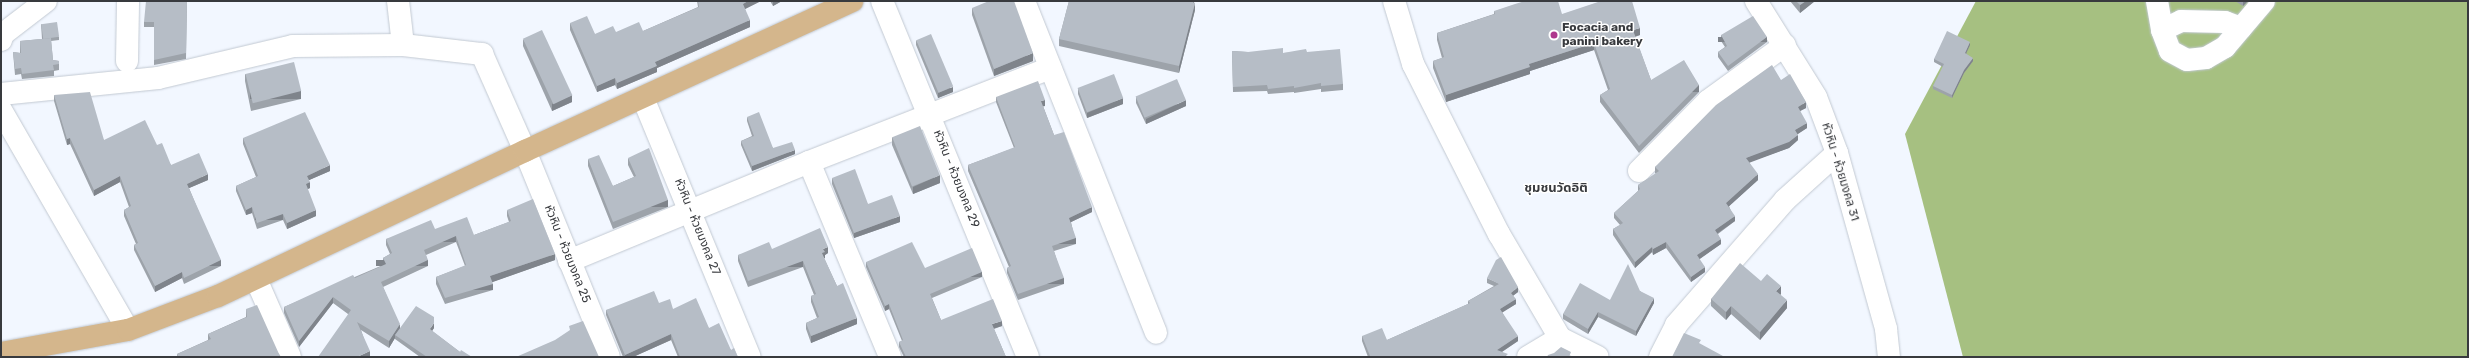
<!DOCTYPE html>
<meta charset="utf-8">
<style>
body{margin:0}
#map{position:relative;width:2469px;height:358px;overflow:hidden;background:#f2f7ff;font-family:Rubik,"Noto Sans Thai",sans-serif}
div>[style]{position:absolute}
.forest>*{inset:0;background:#a6c081}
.roads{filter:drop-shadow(0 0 1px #c2c9d2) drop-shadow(0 0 1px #c2c9d2)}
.minor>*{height:22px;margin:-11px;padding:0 11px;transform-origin:11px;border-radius:11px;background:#fff}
.major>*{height:22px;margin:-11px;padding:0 11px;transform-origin:11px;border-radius:11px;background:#d4b68c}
.wall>*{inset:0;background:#9da3aa;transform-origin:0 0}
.shaded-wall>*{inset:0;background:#7f848b;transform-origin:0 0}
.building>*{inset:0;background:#b6bdc6;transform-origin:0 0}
.dots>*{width:11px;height:11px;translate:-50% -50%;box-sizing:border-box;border:2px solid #fff;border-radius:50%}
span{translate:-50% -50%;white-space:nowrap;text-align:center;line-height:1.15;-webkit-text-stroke:3px #fff;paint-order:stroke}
.poi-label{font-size:12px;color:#383a3e;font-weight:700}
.left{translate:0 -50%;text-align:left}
.street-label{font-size:12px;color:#383a3e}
.neighbourhood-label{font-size:13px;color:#383a3e;font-weight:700}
.frame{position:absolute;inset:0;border:2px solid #383a3e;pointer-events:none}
</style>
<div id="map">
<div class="forest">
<div style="clip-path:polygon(1976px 1px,2468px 1px,2468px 357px,1963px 357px,1905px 134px)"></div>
</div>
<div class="roads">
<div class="minor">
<div style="left:398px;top:1px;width:44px;rotate:83.5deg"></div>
<div style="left:882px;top:1px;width:385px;rotate:67.7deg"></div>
<div style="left:1024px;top:1px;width:357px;rotate:68.3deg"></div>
<div style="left:1394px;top:1px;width:66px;rotate:73.2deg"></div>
<div style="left:1413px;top:64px;width:191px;rotate:63.2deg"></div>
<div style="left:1499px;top:234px;width:121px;rotate:59.6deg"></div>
<div style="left:1560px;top:338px;width:42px;rotate:26.6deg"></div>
<div style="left:1756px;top:1px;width:113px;rotate:58deg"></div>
<div style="left:1816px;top:97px;width:60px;rotate:69.4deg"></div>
<div style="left:1837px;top:153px;width:183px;rotate:74.4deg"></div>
<div style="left:1886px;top:329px;width:28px;rotate:84deg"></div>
<div style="left:2157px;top:1px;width:29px;rotate:80deg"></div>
<div style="left:2162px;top:30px;width:22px;rotate:69deg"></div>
<div style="left:2170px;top:51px;width:19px;rotate:28deg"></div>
<div style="left:2187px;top:60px;width:19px;rotate:-6deg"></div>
<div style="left:2206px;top:58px;width:22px;rotate:-30deg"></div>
<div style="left:2225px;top:47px;width:60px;rotate:-49.7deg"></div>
<div style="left:2162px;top:30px;width:21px;rotate:-25deg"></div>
<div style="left:2181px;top:21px;width:44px;rotate:1.3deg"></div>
<div style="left:2225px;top:22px;width:17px;rotate:21deg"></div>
<div style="left:1px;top:40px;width:6px;rotate:-72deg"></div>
<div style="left:3px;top:34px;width:54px;rotate:-37.5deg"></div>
<div style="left:127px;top:61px;width:60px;rotate:-89deg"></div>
<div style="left:1px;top:94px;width:158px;rotate:-5.8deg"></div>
<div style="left:158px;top:78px;width:139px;rotate:-13.3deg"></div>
<div style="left:293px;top:46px;width:110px;rotate:-0.5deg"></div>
<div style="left:403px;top:45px;width:80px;rotate:6.5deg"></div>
<div style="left:482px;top:54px;width:106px;rotate:66.1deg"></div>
<div style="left:525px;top:151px;width:222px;rotate:67.8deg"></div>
<div style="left:643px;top:98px;width:280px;rotate:67.6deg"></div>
<div style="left:1px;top:110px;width:254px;rotate:60deg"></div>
<div style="left:809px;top:162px;width:211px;rotate:67.4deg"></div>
<div style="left:1639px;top:171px;width:98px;rotate:-45.4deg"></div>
<div style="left:1708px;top:101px;width:95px;rotate:-36deg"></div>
<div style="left:569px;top:261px;width:260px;rotate:-22.4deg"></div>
<div style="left:809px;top:162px;width:259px;rotate:-21.3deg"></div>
<div style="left:256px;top:279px;width:85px;rotate:66.4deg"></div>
<div style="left:1528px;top:357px;width:37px;rotate:-31deg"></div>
<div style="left:1660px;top:357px;width:36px;rotate:-63deg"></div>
<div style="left:1676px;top:325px;width:166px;rotate:-48.9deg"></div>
<div style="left:1785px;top:200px;width:70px;rotate:-42.1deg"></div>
</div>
<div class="major">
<div style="left:1px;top:353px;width:129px;rotate:-10.3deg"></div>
<div style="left:128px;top:330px;width:96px;rotate:-20.7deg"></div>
<div style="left:218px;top:296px;width:340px;rotate:-25.3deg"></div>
<div style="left:525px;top:151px;width:360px;rotate:-24.6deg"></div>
</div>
</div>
<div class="wall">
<div style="left:86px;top:1px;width:19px;height:1px"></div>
<div style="clip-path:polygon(187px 1px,186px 59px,154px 65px,154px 27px,144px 27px,144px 22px)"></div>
<div style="clip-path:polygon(697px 1px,761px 1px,745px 9px,750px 27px,657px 68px,657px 72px,617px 89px,615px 85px,597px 92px,570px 30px,570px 23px,595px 34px,643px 31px,698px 7px)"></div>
<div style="clip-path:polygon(770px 1px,782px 1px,773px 6px)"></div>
<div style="clip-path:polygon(1069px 1px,1194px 1px,1195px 10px,1179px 73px,1059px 46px,1059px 39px)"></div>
<div style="clip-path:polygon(1790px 1px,1815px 1px,1800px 13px)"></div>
<div style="clip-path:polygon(2235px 1px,2248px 1px,2243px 6px)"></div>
<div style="clip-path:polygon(972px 8px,1033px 61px,994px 76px,972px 15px)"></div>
<div style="clip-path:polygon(1494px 11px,1562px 14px,1640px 35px,1635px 37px,1651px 80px,1699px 92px,1639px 153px,1600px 102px,1600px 95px,1608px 90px,1594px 50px,1530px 71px,1530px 74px,1446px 102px,1433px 68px,1433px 61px,1442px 58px,1437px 40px,1437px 33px,1494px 14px)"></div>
<div style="clip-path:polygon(41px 24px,59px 37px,59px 40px,51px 41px,53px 60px,59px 61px,59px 70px,54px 71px,54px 76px,22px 79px,21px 74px,15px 75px,13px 52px,20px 53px,20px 41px,42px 39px)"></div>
<div style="clip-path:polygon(1721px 35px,1767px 42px,1728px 71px,1718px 57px,1718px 52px,1725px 47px,1721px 41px)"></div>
<div style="clip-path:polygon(523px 39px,572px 102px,552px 111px,523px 46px)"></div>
<div style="clip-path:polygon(916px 40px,953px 92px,938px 98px,916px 45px)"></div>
<div style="clip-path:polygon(1970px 45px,1966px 53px,1973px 61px,1964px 73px,1952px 98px,1933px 89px,1933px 86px,1943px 67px,1934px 62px,1934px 59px)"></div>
<div style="clip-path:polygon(1232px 51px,1248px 52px,1283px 53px,1307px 52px,1343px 84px,1343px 90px,1321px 92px,1321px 89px,1294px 93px,1294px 92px,1268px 94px,1267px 91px,1233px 92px)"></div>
<div style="clip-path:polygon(245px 74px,301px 99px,251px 111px,245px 81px)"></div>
<div style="clip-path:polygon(1781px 80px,1806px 108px,1800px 111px,1807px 128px,1797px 134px,1798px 140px,1789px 148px,1749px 162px,1758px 180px,1729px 206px,1735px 221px,1718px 234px,1721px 244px,1699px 259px,1705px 272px,1691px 282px,1666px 248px,1653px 255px,1652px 252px,1635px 268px,1613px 235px,1613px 229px,1620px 225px,1614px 218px,1614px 213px,1638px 191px,1638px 185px,1656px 174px,1655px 173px,1655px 167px)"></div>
<div style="clip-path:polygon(1078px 89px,1123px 104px,1087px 118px,1078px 94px)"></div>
<div style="clip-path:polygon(54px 95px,104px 140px,157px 145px,171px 165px,208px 180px,189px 188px,221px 266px,184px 284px,182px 278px,155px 292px,134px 250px,134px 245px,136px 244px,124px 216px,124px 210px,129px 207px,120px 182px,94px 196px,70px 144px,67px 145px,54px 101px)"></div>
<div style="clip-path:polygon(996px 97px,1045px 106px,1043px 106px,1054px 135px,1092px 212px,1071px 222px,1076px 244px,1054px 251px,1064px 284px,1018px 300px,1007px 273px,1007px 268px,1009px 267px,968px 171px,968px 165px,1014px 148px,996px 102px)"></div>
<div style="clip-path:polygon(1136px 97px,1186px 106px,1146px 124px,1136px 103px)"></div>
<div style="clip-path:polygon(747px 117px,773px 148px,795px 154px,752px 171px,741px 145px,741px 141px,752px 136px,747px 121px)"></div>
<div style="clip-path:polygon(892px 137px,940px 183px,913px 194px,892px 145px)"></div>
<div style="clip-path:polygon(243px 138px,330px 171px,309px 180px,310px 188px,307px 189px,316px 216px,287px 229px,283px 220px,257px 229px,252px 213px,246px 215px,236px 191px,236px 186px,256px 177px,243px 144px)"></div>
<div style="clip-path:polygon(628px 158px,668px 207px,613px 229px,588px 166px,588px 159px,613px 186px,634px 177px,628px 165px)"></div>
<div style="clip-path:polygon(832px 178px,868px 204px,900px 222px,854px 238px,832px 184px)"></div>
<div style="clip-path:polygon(507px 210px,555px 260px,492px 282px,493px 290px,445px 304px,436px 284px,436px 277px,465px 266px,456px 242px,426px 255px,428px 266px,383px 287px,400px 328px,434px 328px,432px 331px,460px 352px,472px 357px,420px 357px,395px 339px,395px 338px,389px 348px,361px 330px,370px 357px,348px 314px,333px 303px,299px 347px,284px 313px,284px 307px,383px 265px,383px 258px,390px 254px,386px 245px,386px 239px,435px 229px,474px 235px,509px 222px,507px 216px)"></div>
<div style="clip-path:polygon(772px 249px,828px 253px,825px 255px,824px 258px,837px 286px,857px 324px,811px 343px,806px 329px,806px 323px,817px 318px,811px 302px,811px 296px,814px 295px,803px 267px,748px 287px,738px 261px,738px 255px)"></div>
<div style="clip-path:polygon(866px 262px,925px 268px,982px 277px,932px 298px,941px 320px,1002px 326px,994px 329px,1006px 357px,904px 357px,899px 347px,899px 342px,902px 341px,889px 309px,885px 311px,866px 267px)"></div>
<div style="clip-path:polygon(1487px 278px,1518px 292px,1513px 296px,1516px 304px,1502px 312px,1518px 341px,1502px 352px,1508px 357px,1368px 357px,1362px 341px,1362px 336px,1387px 340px,1468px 304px,1468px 301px,1494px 286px,1487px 283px)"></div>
<div style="clip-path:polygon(1761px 281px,1781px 294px,1780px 295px,1787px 308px,1760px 340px,1731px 314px,1726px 320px,1711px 306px,1711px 299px)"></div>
<div style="clip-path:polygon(1640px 291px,1654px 303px,1636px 336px,1598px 317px,1588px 334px,1563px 319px,1563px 314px)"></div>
<div style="clip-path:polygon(659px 303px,673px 309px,709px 328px,738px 357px,678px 357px,671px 340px,633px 357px,623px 357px,606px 315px,606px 310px)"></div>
<div style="clip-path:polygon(246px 309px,281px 357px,177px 357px,177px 354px,208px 340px,208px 334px,246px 317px)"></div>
</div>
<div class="shaded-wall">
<div style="clip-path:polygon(748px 1px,761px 1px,743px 10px,743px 4px)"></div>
<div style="clip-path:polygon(773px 1px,782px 1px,773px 6px)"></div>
<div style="clip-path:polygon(1806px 1px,1815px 1px,1800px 13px,1800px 5px)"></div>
<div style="clip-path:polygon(2243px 1px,2248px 1px,2243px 6px)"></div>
<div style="clip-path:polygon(1195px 3px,1195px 10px,1179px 73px,1179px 66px)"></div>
<div style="clip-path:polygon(750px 20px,750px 27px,657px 68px,657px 72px,617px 89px,617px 83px,655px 62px)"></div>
<div style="clip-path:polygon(1640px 28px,1640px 35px,1633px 37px,1633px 30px)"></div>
<div style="left:1767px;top:37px;width:5px;height:49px;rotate:90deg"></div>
<div style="clip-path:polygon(1970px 42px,1970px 45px,1965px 56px,1965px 53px)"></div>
<div style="clip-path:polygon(1594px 43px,1594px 50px,1530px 71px,1530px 74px,1446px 102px,1446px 95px,1529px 64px)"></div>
<div style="clip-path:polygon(1033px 53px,1033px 61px,994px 76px,994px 69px)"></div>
<div style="clip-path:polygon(1973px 58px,1973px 61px,1964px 73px,1952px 98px,1952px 95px,1964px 70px)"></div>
<div style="clip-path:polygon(615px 78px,615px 85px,597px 92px,597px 86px)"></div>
<div style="left:1699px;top:85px;width:7px;height:86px;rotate:90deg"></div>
<div style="clip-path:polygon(953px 87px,953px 92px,938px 98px,938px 93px)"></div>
<div style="left:301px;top:91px;width:8px;height:51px;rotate:90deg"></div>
<div style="clip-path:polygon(572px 95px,572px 102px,552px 111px,552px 104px)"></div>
<div style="clip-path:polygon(1123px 98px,1123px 104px,1087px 118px,1087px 113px)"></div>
<div style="clip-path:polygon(1045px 100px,1045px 106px,1041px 107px,1041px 101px)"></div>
<div style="clip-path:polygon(1186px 100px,1186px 106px,1146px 124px,1146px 119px)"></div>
<div style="clip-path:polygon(1806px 102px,1806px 108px,1798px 112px,1798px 107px)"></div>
<div style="clip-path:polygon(1807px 123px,1807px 128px,1795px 136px,1795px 130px)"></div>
<div style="clip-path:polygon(1798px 135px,1798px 140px,1789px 148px,1746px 164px,1746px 158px)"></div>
<div style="clip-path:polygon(70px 138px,70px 144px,67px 145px,67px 139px)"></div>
<div style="clip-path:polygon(795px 150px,795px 154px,752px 171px,752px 166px)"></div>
<div style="clip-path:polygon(330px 165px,330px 171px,307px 181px,307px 176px)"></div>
<div style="clip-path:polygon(208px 174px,208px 180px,187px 189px,187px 184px)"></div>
<div style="clip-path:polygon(1758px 174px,1758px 180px,1726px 209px,1726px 203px)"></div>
<div style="clip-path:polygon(940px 175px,940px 183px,913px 194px,913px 187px)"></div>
<div style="clip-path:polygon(120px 176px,120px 182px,94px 196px,94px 190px)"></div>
<div style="clip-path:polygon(310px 182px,310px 188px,306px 190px,306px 184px)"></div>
<div style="left:668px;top:200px;width:7px;height:59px;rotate:90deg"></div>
<div style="clip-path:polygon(252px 207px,252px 213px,246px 215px,246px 210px)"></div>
<div style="clip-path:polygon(1092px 207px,1092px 212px,1069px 223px,1069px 218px)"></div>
<div style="clip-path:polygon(316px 210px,316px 216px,287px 229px,287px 223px)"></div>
<div style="left:283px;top:214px;width:6px;height:28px;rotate:90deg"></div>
<div style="clip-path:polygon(900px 216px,900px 222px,854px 238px,854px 233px)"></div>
<div style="clip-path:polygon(1735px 216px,1735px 221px,1715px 235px,1715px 230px)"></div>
<div style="left:456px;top:236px;width:6px;height:35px;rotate:90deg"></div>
<div style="left:1076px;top:238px;width:6px;height:25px;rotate:90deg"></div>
<div style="clip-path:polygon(1721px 239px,1721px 244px,1697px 261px,1697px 255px)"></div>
<div style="clip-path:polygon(1666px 242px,1666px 248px,1653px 255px,1653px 249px)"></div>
<div style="clip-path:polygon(828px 247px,828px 253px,825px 255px,825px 258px,822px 259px,822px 253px,823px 249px)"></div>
<div style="clip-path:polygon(1652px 247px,1652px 252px,1635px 268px,1635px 262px)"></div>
<div style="clip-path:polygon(555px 254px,555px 260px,490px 283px,490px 276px)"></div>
<div style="left:221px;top:260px;width:6px;height:41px;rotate:90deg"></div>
<div style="left:428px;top:260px;width:6px;height:52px;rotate:90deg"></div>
<div style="left:803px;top:261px;width:6px;height:59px;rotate:90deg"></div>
<div style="clip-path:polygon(1705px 267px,1705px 272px,1691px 282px,1691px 277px)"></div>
<div style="clip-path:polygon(182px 272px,182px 278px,155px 292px,155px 286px)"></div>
<div style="left:982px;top:272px;width:5px;height:56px;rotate:90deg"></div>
<div style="left:1064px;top:278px;width:6px;height:49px;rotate:90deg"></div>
<div style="left:493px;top:284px;width:6px;height:50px;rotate:90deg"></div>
<div style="clip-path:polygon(1781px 286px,1781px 294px,1776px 299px,1776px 291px)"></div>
<div style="clip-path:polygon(1518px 287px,1518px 292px,1511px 297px,1511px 293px)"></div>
<div style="clip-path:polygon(333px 297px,333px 303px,299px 347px,299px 341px)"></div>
<div style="clip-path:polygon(1654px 298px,1654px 303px,1636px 336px,1636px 331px)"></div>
<div style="clip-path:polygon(1516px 299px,1516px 304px,1500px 314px,1500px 309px)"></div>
<div style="clip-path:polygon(1787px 300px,1787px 308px,1760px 340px,1760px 332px)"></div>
<div style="clip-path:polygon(889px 304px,889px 309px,885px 311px,885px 306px)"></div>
<div style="clip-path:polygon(1731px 306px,1731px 314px,1726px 320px,1726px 312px)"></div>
<div style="clip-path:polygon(1598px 312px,1598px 317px,1588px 334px,1588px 329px)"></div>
<div style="clip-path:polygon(857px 318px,857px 324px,811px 343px,811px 336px)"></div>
<div style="clip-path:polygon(1002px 321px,1002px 326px,992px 329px,992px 324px)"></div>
<div style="clip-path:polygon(434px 323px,434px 328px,430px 334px,430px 329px)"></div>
<div style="clip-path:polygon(400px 324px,400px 331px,395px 335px,395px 338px,389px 348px,389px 341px)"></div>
<div style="clip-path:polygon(671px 334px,671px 340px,633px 357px,625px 357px,625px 355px)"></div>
<div style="clip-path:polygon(1518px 336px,1518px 341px,1497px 355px,1497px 350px)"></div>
<div style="clip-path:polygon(370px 351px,370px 357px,357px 357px)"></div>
</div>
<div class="building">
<div style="clip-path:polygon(146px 1px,187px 1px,186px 53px,154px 60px,154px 22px,144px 22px)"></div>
<div style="clip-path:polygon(698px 1px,748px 1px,743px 4px,750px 20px,655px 62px,657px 66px,617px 83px,615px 78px,597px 86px,570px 23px,587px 16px,595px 34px,613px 26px,616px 32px,639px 22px,643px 31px,699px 7px)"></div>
<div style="clip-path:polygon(989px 1px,1014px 1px,1033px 53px,994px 69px,972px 8px)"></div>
<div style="clip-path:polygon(1069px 1px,1193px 1px,1193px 3px,1195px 3px,1179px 66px,1059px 39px)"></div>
<div style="clip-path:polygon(1525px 1px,1558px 1px,1562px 14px,1601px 1px,1632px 1px,1640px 28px,1633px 30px,1651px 80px,1684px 60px,1699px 85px,1639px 146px,1600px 95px,1610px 89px,1594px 43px,1529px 64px,1530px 67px,1446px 95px,1433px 61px,1444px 57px,1437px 33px,1495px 14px,1494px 11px,1515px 4px)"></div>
<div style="clip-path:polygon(1796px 1px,1806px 1px,1800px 5px)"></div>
<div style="clip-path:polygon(1753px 16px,1767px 37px,1728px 66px,1718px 52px,1727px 46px,1721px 35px)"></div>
<div style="left:57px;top:22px;width:15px;height:16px;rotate:82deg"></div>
<div style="left:542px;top:30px;width:72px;height:21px;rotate:65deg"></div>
<div style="clip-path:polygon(1947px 31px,1970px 42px,1965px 53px,1973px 58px,1964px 70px,1952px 95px,1933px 86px,1944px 64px,1934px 59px)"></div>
<div style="left:931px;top:34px;width:57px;height:16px;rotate:67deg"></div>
<div style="clip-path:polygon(51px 38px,53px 60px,59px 61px,59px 64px,53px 65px,54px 70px,22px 74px,21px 68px,15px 69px,13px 52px,21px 53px,20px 41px)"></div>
<div style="clip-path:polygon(1283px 48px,1283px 53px,1306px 49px,1307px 52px,1340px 49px,1343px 84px,1321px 86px,1321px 83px,1294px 88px,1294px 86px,1268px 89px,1267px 85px,1233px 87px,1232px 51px,1248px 52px)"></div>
<div style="left:294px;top:62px;width:30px;height:50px;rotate:76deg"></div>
<div style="clip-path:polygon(1772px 65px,1781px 80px,1790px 74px,1806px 102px,1798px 107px,1807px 123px,1795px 130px,1798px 135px,1789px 142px,1746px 158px,1758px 174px,1726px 203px,1735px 216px,1715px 230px,1721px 239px,1697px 255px,1705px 267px,1691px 277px,1666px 242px,1653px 249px,1652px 247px,1635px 262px,1613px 229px,1623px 223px,1614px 213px,1640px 189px,1638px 185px,1659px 171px,1655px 167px,1716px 105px)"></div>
<div style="left:1114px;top:74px;width:26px;height:39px;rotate:69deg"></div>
<div style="left:1177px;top:79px;width:23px;height:45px;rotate:67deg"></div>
<div style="clip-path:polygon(1038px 81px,1045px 100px,1041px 101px,1054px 135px,1064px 132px,1092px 207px,1069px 218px,1076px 238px,1052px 246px,1064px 278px,1018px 294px,1007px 268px,1011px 266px,968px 165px,1015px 147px,996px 97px)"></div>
<div style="clip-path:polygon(90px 92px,104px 140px,145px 120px,157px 145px,162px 143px,171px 165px,199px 153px,208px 174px,187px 184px,221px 260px,184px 278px,182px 272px,155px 286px,134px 245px,138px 243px,124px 210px,131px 206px,120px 176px,94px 190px,70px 138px,67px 139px,54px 95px)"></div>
<div style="clip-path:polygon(305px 112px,330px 165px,307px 176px,310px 182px,306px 184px,316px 210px,287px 223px,283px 214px,257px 223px,252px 207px,246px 210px,236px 186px,258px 176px,243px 138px)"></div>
<div style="clip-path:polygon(759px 112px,773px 148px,792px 142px,795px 150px,752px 166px,741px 141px,754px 136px,747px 117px)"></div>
<div style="left:920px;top:126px;width:53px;height:30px;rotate:68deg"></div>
<div style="clip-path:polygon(649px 148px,668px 200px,613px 222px,588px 159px,599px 155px,613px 186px,636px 176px,628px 158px)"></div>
<div style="clip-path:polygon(855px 169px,868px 204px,892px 195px,900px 216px,854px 233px,832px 178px)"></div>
<div style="clip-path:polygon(533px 199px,555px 254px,490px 276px,493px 284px,445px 298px,436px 277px,466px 265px,456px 236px,424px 250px,428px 260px,381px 282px,400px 324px,389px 341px,357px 322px,370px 351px,357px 357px,318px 357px,351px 310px,333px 297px,299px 341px,284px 307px,353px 275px,355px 278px,386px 264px,383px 258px,392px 253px,386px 239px,431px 220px,435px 229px,467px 217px,474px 235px,511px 221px,507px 210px)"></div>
<div style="clip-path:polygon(820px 228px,828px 247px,823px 249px,825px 252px,822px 253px,837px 286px,843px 283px,857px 318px,811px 336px,806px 323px,819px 317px,811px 296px,816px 294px,803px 261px,748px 281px,738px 255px,769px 242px,772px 249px)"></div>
<div style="clip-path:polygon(912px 242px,925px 268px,972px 248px,982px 272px,930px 294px,941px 320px,993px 299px,1002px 321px,992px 324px,1006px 357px,906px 357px,899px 342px,903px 340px,889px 304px,885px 306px,866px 262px)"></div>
<div style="clip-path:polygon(1501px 257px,1518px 287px,1511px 293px,1516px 299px,1500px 309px,1518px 336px,1497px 350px,1508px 354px,1504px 357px,1369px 357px,1370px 356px,1362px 336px,1382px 328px,1387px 340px,1470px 303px,1468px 301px,1499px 284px,1487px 278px,1496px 260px)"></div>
<div style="clip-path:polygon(1740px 263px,1761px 281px,1767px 274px,1781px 286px,1776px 291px,1787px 300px,1760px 332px,1731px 306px,1726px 312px,1711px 299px)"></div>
<div style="clip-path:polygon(1628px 264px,1640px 291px,1654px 298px,1636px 331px,1598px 312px,1588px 329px,1563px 314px,1580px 283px,1610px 300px)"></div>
<div style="clip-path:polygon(654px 291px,659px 303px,670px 299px,673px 309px,696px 298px,709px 328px,719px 323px,731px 350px,734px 348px,738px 357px,680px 357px,671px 334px,625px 355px,606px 310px)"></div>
<div style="clip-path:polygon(257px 305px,279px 354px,281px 357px,178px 357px,177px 354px,211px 339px,208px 334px,247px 317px,246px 309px)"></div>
<div style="clip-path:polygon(416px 306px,434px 317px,434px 323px,430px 329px,460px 352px,461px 350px,472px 357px,427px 357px,395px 335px)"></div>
<div style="clip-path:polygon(583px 321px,599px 357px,516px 357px,555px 340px,570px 330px,569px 326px)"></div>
<div style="clip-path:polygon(1684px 333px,1701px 340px,1699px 343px,1723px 356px,1722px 357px,1672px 357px)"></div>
<div style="clip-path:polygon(1561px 347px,1571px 352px,1569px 357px,1547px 357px,1548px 355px,1554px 353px)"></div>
</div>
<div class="dots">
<div style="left:1554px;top:35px;background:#ae378d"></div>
</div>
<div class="poi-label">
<span class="left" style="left:1562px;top:35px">Focacia and<br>panini bakery</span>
</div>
<div class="street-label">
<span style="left:1840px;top:172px;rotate:73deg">หัวหิน - ห้วยมงคล 31</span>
<span style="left:956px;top:179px;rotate:68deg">หัวหิน - ห้วยมงคล 29</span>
<span style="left:697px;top:227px;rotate:68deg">หัวหิน - ห้วยมงคล 27</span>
<span style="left:567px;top:254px;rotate:68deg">หัวหิน - ห้วยมงคล 25</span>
</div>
<div class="neighbourhood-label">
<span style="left:1556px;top:188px">ชุมชนวัดอิติ</span>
</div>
<div class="frame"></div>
</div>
